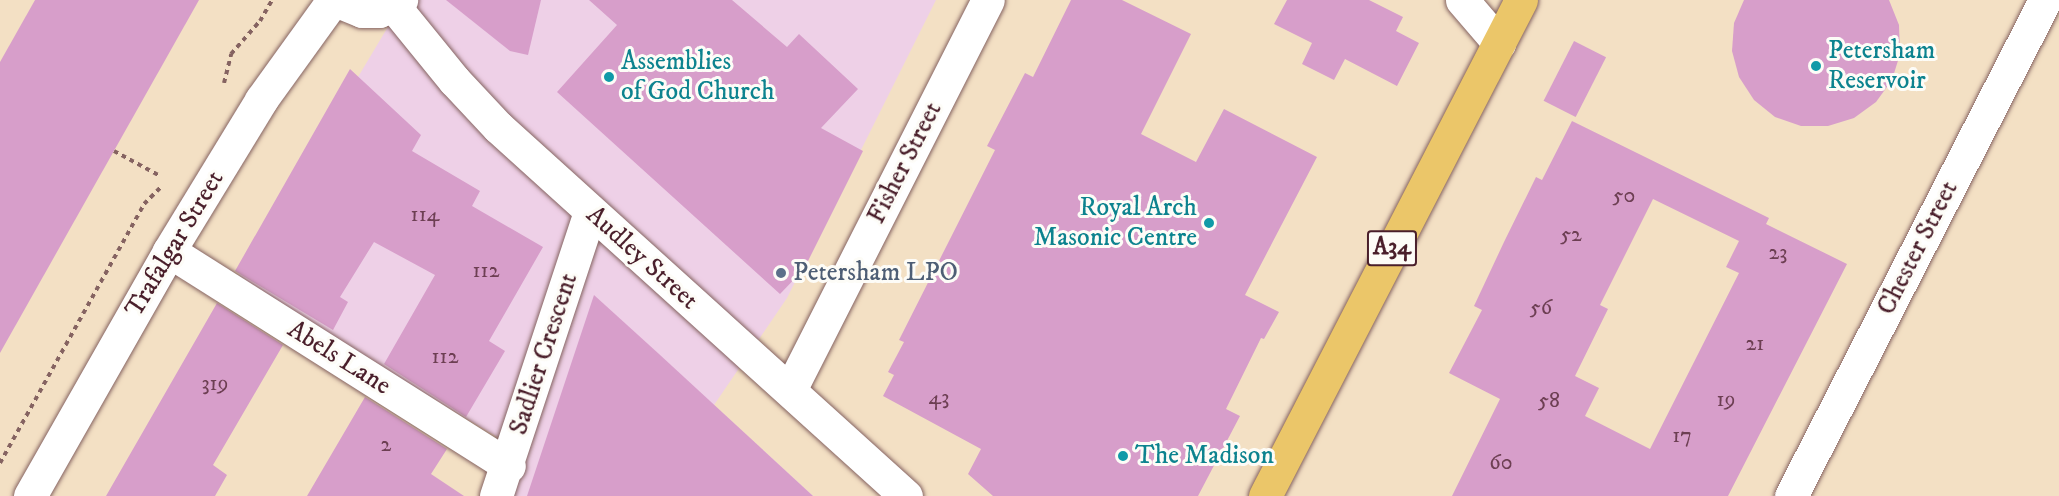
<!DOCTYPE html>
<style>
body{margin:0}
#map{position:relative;width:2059px;height:496px;overflow:hidden;background:#f3e0c4;font-family:"IM FELL DW Pica",serif}
div>[style]{position:absolute}
.built>*{inset:0;background:#eed0e7}
.building>*{inset:0;background:#d79eca;transform-origin:0 0}
.path>*{height:4px;margin-top:-2px;transform-origin:0;background:repeating-linear-gradient(90deg,#856361 0 4.5px,transparent 0 9px)}
.roads{filter:drop-shadow(0 0 2px #856361) drop-shadow(0 0 2px #856361)}
.minor>*{height:33px;margin:-16.5px;padding:0 16.5px;transform-origin:16.5px;border-radius:16.5px;background:#fff}
.highway>*{height:33px;margin:-16.5px;padding:0 16.5px;transform-origin:16.5px;border-radius:16.5px;background:#ebc669}
.dots>*{width:16px;height:16px;translate:-50% -50%;box-sizing:border-box;border:3px solid #fdfcf7;border-radius:50%}
span{translate:-50% -50%;white-space:nowrap;text-align:center;line-height:1.15;-webkit-text-stroke:6px #fdfcf7;paint-order:stroke}
.number-label{font-size:22px;color:#6d3f53}
.number-label span{-webkit-text-stroke-width:0}
.shield-label span{padding:2px 4px;background:#fdfcf7;border:2px solid;border-radius:4px;-webkit-text-stroke-width:0}
.shield-label{font-size:24px;color:#4a1f2b;font-weight:700}
.culture-label{font-size:26px;color:#0d838f}
.left{translate:0 -50%;text-align:left}
.right{translate:-100% -50%;text-align:right}
.street-label{font-size:26px;color:#4a1f2b}
.service-label{font-size:26px;color:#4e5e75}
</style>
<div id="map">
<div class="built">
<div style="clip-path:polygon(404px 0,936px 0,787px 298px,714px 405px,813px 496px,511px 496px,526px 454px,236px 281px)"></div>
</div>
<div class="building">
<div style="clip-path:polygon(35px 0,199px 0,0 353px,0 62px)"></div>
<div style="clip-path:polygon(446px 0,541px 0,528px 55px,510px 51px)"></div>
<div style="clip-path:polygon(589px 0,732px 0,787px 47px,799px 34px,858px 89px,821px 128px,863px 151px,804px 269px,780px 294px,557px 92px,617px 25px)"></div>
<div style="clip-path:polygon(1071px 0,1122px 0,1191px 34px,1141px 134px,1196px 162px,1224px 109px,1317px 157px,1245px 295px,1279px 312px,1264px 339px,1261px 338px,1226px 409px,1240px 416px,1198px 496px,993px 496px,968px 474px,981px 449px,883px 396px,894px 375px,888px 372px,904px 342px,899px 340px,995px 150px,987px 146px,1025px 73px,1033px 77px)"></div>
<div style="clip-path:polygon(1287px 0,1369px 0,1403px 17px,1396px 31px,1419px 43px,1397px 86px,1345px 59px,1334px 80px,1302px 64px,1312px 43px,1274px 24px)"></div>
<div style="clip-path:polygon(1744px 0,1889px 0,1899px 25px,1900px 54px,1892px 80px,1876px 102px,1854px 118px,1828px 126px,1801px 126px,1775px 117px,1754px 100px,1739px 77px,1732px 51px,1734px 23px)"></div>
<div style="left:1574px;top:41px;width:36px;height:67px;rotate:27deg"></div>
<div style="clip-path:polygon(350px 69px,421px 135px,412px 151px,480px 191px,472px 206px,543px 247px,489px 341px,505px 351px,466px 417px,384px 364px,435px 275px,374px 242px,340px 297px,348px 302px,333px 330px,235px 271px)"></div>
<div style="clip-path:polygon(evenodd,1572px 121px,1769px 218px,1766px 224px,1847px 264px,1728px 496px,1452px 496px,1500px 399px,1449px 373px,1482px 310px,1474px 306px,1504px 242px,1536px 177px,1542px 180px,1572px 121px,1653px 199px,1739px 241px,1726px 267px,1739px 273px,1650px 449px,1585px 416px,1599px 388px,1575px 376px,1608px 309px,1600px 305px,1653px 199px)"></div>
<div style="clip-path:polygon(594px 295px,659px 354px,813px 496px,527px 496px)"></div>
<div style="clip-path:polygon(217px 303px,283px 345px,213px 465px,227px 475px,215px 496px,106px 496px)"></div>
<div style="clip-path:polygon(365px 397px,447px 449px,431px 474px,464px 496px,307px 496px)"></div>
</div>
<div class="path">
<div style="left:224px;top:83px;width:30px;rotate:-76deg"></div>
<div style="left:231px;top:54px;width:44px;rotate:-48.7deg"></div>
<div style="left:260px;top:21px;width:24px;rotate:-60deg"></div>
<div style="left:114px;top:151px;width:52px;rotate:28.5deg"></div>
<div style="left:0;top:463px;width:296px;rotate:-60.9deg"></div>
<div style="left:144px;top:204px;width:24px;rotate:-45deg"></div>
</div>
<div class="roads">
<div class="minor">
<div style="left:335px;top:0;width:29px;rotate:22deg"></div>
<div style="left:362px;top:11px;width:17px"></div>
<div style="left:379px;top:11px;width:25px;rotate:-27deg"></div>
<div style="left:1462px;top:0;width:57px;rotate:49.3deg"></div>
<div style="left:393px;top:5px;width:97px;rotate:50.9deg"></div>
<div style="left:454px;top:80px;width:64px;rotate:46.9deg"></div>
<div style="left:498px;top:127px;width:550px;rotate:42.13deg"></div>
<div style="left:169px;top:251px;width:402px;rotate:32.3deg"></div>
<div style="left:790px;top:390px;width:437px;rotate:-63.1deg"></div>
<div style="left:30px;top:496px;width:282px;rotate:-60.4deg"></div>
<div style="left:169px;top:251px;width:177px;rotate:-58.6deg"></div>
<div style="left:261px;top:100px;width:123px;rotate:-54.2deg"></div>
<div style="left:496px;top:496px;width:299px;rotate:-71.7deg"></div>
<div style="left:1791px;top:496px;width:557px;rotate:-62.88deg"></div>
</div>
<div class="highway">
<div style="left:1265px;top:496px;width:558px;rotate:-62.7deg"></div>
</div>
</div>
<div class="dots">
<div style="left:1816px;top:66px;background:#0f9aa8"></div>
<div style="left:609px;top:77px;background:#0f9aa8"></div>
<div style="left:1209px;top:223px;background:#0f9aa8"></div>
<div style="left:781px;top:273px;background:#5c6f8a"></div>
<div style="left:1123px;top:456px;background:#0f9aa8"></div>
</div>
<div class="number-label">
<span style="left:1624px;top:196px">50</span>
<span style="left:425px;top:215px">114</span>
<span style="left:1571px;top:235px">52</span>
<span style="left:1778px;top:253px">23</span>
<span style="left:486px;top:271px">112</span>
<span style="left:1541px;top:308px">56</span>
<span style="left:1755px;top:344px">21</span>
<span style="left:445px;top:357px">112</span>
<span style="left:215px;top:384px">319</span>
<span style="left:939px;top:398px">43</span>
<span style="left:1726px;top:400px">19</span>
<span style="left:1549px;top:401px">58</span>
<span style="left:1682px;top:436px">17</span>
<span style="left:386px;top:445px">2</span>
<span style="left:1501px;top:463px">60</span>
</div>
<div class="shield-label">
<span style="left:1392px;top:248px">A34</span>
</div>
<div class="culture-label">
<span class="left" style="left:1828px;top:66px">Petersham<br>Reservoir</span>
<span class="left" style="left:621px;top:77px">Assemblies<br>of God Church</span>
<span class="right" style="left:1197px;top:223px">Royal Arch<br>Masonic Centre</span>
<span class="left" style="left:1135px;top:456px">The Madison</span>
</div>
<div class="street-label">
<span style="left:905px;top:163px;rotate:-63deg">Fisher Street</span>
<span style="left:175px;top:244px;rotate:-59deg">Trafalgar Street</span>
<span style="left:1918px;top:248px;rotate:-63deg">Chester Street</span>
<span style="left:642px;top:258px;rotate:42deg">Audley Street</span>
<span style="left:544px;top:354px;rotate:-72deg">Sadlier Crescent</span>
<span style="left:339px;top:358px;rotate:32deg">Abels Lane</span>
</div>
<div class="service-label">
<span class="left" style="left:793px;top:273px">Petersham LPO</span>
</div>
</div>
